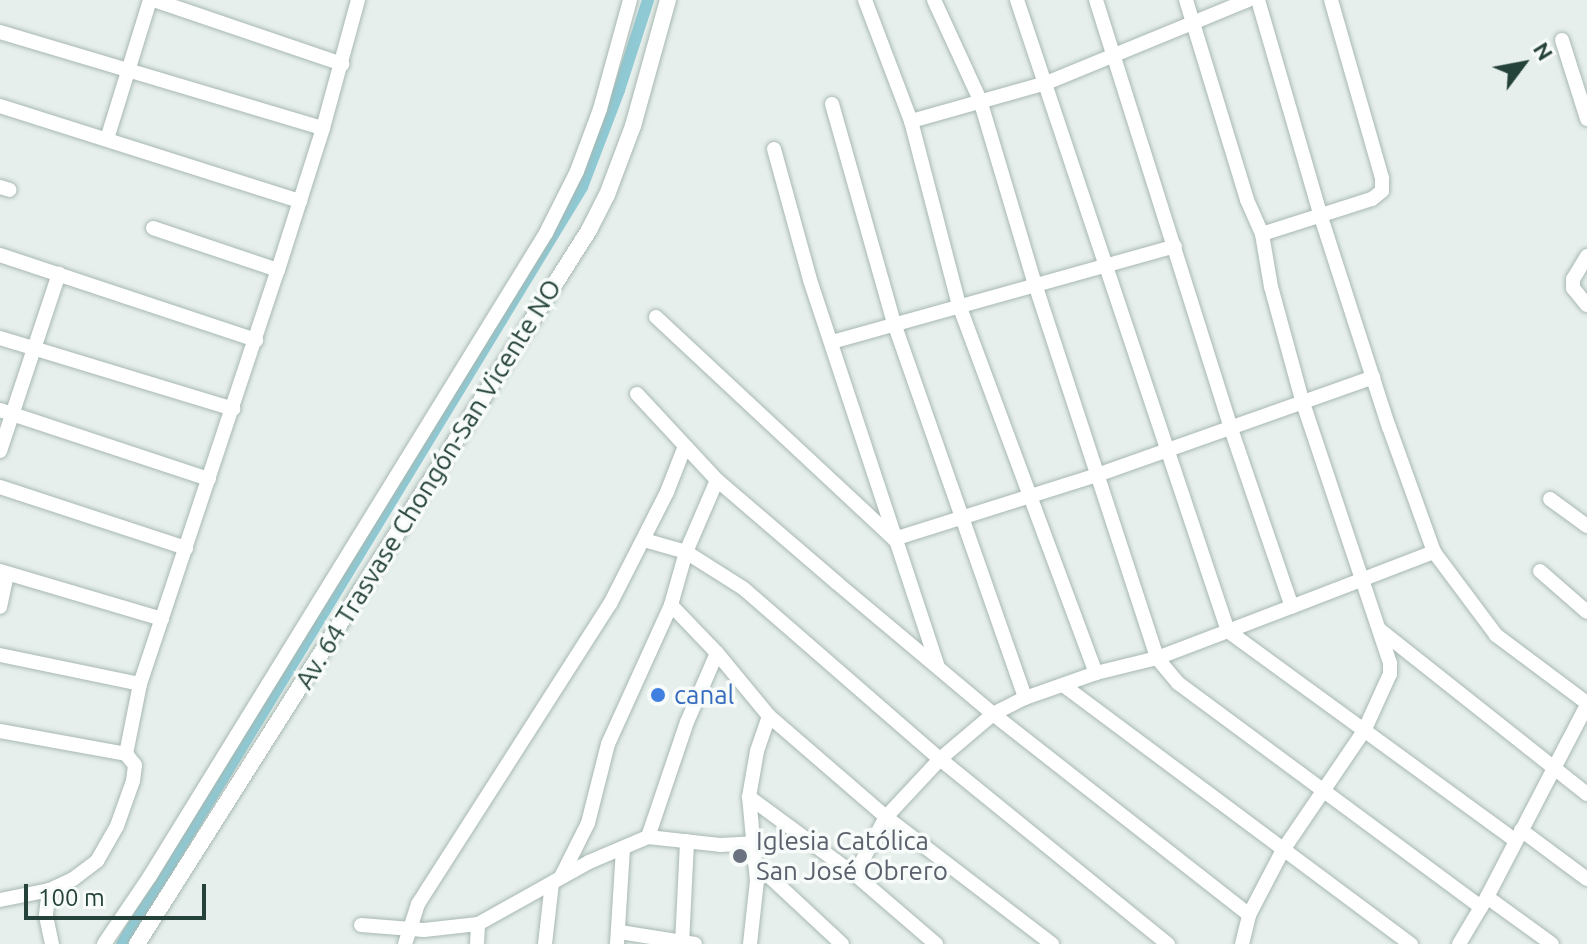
<!DOCTYPE html>
<meta charset="utf-8">
<style>
body{margin:0}
#map{position:relative;width:1587px;height:944px;overflow:hidden;background:#e6efeb;font-family:Ubuntu,sans-serif}
div>[style]{position:absolute}
.canal>*{height:12px;margin:-6px;padding:0 6px;transform-origin:6px;border-radius:6px;background:#8ec9d4}
.roads{filter:drop-shadow(0 0 2px #a8b8b2) drop-shadow(0 0 2px #a8b8b2)}
.minor>*{height:14px;margin:-7px;padding:0 7px;transform-origin:7px;border-radius:7px;background:#fff}
.tertiary>*{height:16px;margin:-8px;padding:0 8px;transform-origin:8px;border-radius:8px;background:#fff}
.dots>*{width:22px;height:22px;translate:-50% -50%;box-sizing:border-box;border:4px solid #f7fbf9;border-radius:50%}
span{translate:-50% -50%;white-space:nowrap;text-align:center;line-height:1.15;-webkit-text-stroke:7px #f7fbf9;paint-order:stroke}
.street-label{font-size:26px;color:#24423a}
.shop-label{font-size:26px;color:#366cbe}
.left{translate:0 -50%;text-align:left}
.worship-label{font-size:26px;color:#5b616d}
.north{position:absolute;left:1483px;top:24px;width:80px;height:80px;-webkit-text-stroke:6px #f7fbf9;paint-order:stroke;rotate:58deg;font-size:22px;font-weight:700;line-height:32px;text-align:center;color:#24423a}
.north::after{content:'';display:block;margin:auto;width:28px;height:36px;background:#24423a;clip-path:polygon(50% 0,100% 100%,50% 72%,0 100%)}
.scale{position:absolute;left:24px;top:884px;width:182px;height:36px;box-sizing:border-box;border:4px solid #24423a;border-top:0;padding-left:10px;font-size:24px;line-height:28px;white-space:nowrap;color:#24423a;-webkit-text-stroke:6px #f7fbf9;paint-order:stroke}
</style>
<div id="map">
<div class="canal">
<div style="left:122px;top:944px;width:886px;rotate:-58.71deg"></div>
<div style="left:582px;top:187px;width:104px;rotate:-69.1deg"></div>
<div style="left:619px;top:90px;width:95px;rotate:-72.1deg"></div>
</div>
<div class="roads">
<div class="minor">
<div style="left:154px;top:0;width:199px;rotate:18.8deg"></div>
<div style="left:865px;top:0;width:129px;rotate:69.2deg"></div>
<div style="left:911px;top:121px;width:190px;rotate:75.4deg"></div>
<div style="left:959px;top:305px;width:393px;rotate:69.6deg"></div>
<div style="left:934px;top:0;width:110px;rotate:65.3deg"></div>
<div style="left:980px;top:100px;width:192px;rotate:73.4deg"></div>
<div style="left:1035px;top:284px;width:393px;rotate:71.9deg"></div>
<div style="left:1157px;top:658px;width:33px;rotate:50deg"></div>
<div style="left:1178px;top:683px;width:377px;rotate:36.5deg"></div>
<div style="left:1096px;top:0;width:447px;rotate:72.5deg"></div>
<div style="left:1230px;top:426px;width:191px;rotate:71.1deg"></div>
<div style="left:1186px;top:0;width:209px;rotate:73deg"></div>
<div style="left:1247px;top:200px;width:37px;rotate:66deg"></div>
<div style="left:1258px;top:0;width:223px;rotate:73.8deg"></div>
<div style="left:1320px;top:214px;width:224px;rotate:72.1deg"></div>
<div style="left:1389px;top:427px;width:133px;rotate:70.2deg"></div>
<div style="left:1434px;top:552px;width:104px;rotate:53.2deg"></div>
<div style="left:1496px;top:635px;width:114px;rotate:36.8deg"></div>
<div style="left:0;top:32px;width:337px;rotate:16.6deg"></div>
<div style="left:1562px;top:40px;width:83px;rotate:72.4deg"></div>
<div style="left:832px;top:104px;width:231px;rotate:74.2deg"></div>
<div style="left:895px;top:326px;width:394px;rotate:70.7deg"></div>
<div style="left:0;top:106px;width:315px;rotate:17.6deg"></div>
<div style="left:911px;top:121px;width:140px;rotate:-15.7deg"></div>
<div style="left:1046px;top:83px;width:218px;rotate:-22.3deg"></div>
<div style="left:107px;top:139px;width:145px;rotate:-72.8deg"></div>
<div style="left:774px;top:149px;width:136px;rotate:74.6deg"></div>
<div style="left:810px;top:280px;width:408px;rotate:71.7deg"></div>
<div style="left:0;top:187px;width:10px;rotate:17deg"></div>
<div style="left:153px;top:228px;width:132px;rotate:18.6deg"></div>
<div style="left:0;top:255px;width:270px;rotate:18.4deg"></div>
<div style="left:1587px;top:256px;width:27px;rotate:121deg"></div>
<div style="left:1573px;top:279px;width:9px;rotate:90deg"></div>
<div style="left:1573px;top:288px;width:22px;rotate:51deg"></div>
<div style="left:656px;top:317px;width:325px;rotate:43deg"></div>
<div style="left:894px;top:539px;width:213px;rotate:-17.5deg"></div>
<div style="left:1097px;top:475px;width:293px;rotate:-19.5deg"></div>
<div style="left:0;top:338px;width:244px;rotate:16.9deg"></div>
<div style="left:832px;top:342px;width:356px;rotate:-15.6deg"></div>
<div style="left:637px;top:394px;width:117px;rotate:47.1deg"></div>
<div style="left:717px;top:480px;width:158px;rotate:40.6deg"></div>
<div style="left:837px;top:583px;width:204px;rotate:40deg"></div>
<div style="left:993px;top:714px;width:325px;rotate:38.1deg"></div>
<div style="left:0;top:410px;width:220px;rotate:18.3deg"></div>
<div style="left:0;top:451px;width:187px;rotate:-71.6deg"></div>
<div style="left:0;top:487px;width:196px;rotate:18.2deg"></div>
<div style="left:1550px;top:499px;width:46px;rotate:36.1deg"></div>
<div style="left:644px;top:540px;width:44px;rotate:15.9deg"></div>
<div style="left:686px;top:552px;width:67px;rotate:32.3deg"></div>
<div style="left:743px;top:588px;width:261px;rotate:41deg"></div>
<div style="left:940px;top:759px;width:294px;rotate:39.1deg"></div>
<div style="left:0;top:571px;width:169px;rotate:16.5deg"></div>
<div style="left:1540px;top:571px;width:62px;rotate:41.1deg"></div>
<div style="left:671px;top:605px;width:66px;rotate:46.2deg"></div>
<div style="left:717px;top:653px;width:82px;rotate:50.5deg"></div>
<div style="left:769px;top:716px;width:155px;rotate:40.8deg"></div>
<div style="left:886px;top:817px;width:209px;rotate:37.4deg"></div>
<div style="left:0;top:607px;width:34px;rotate:-78deg"></div>
<div style="left:1380px;top:630px;width:264px;rotate:38.4deg"></div>
<div style="left:1228px;top:631px;width:355px;rotate:36.1deg"></div>
<div style="left:1228px;top:631px;width:221px;rotate:-21deg"></div>
<div style="left:0;top:655px;width:143px;rotate:11.7deg"></div>
<div style="left:1063px;top:685px;width:434px;rotate:36.7deg"></div>
<div style="left:0;top:731px;width:128px;rotate:10.3deg"></div>
<div style="left:126px;top:754px;width:14px;rotate:51deg"></div>
<div style="left:135px;top:765px;width:16px;rotate:97deg"></div>
<div style="left:133px;top:781px;width:48px;rotate:109.6deg"></div>
<div style="left:117px;top:826px;width:40px;rotate:119.7deg"></div>
<div style="left:97px;top:861px;width:30px;rotate:143deg"></div>
<div style="left:73px;top:879px;width:26px;rotate:155deg"></div>
<div style="left:49px;top:890px;width:26px;rotate:97deg"></div>
<div style="left:46px;top:916px;width:29px;rotate:78deg"></div>
<div style="left:126px;top:754px;width:71px;rotate:-78.7deg"></div>
<div style="left:140px;top:684px;width:436px;rotate:-71.6deg"></div>
<div style="left:278px;top:270px;width:149px;rotate:-72.4deg"></div>
<div style="left:323px;top:128px;width:133px;rotate:-74.7deg"></div>
<div style="left:749px;top:797px;width:135px;rotate:36.3deg"></div>
<div style="left:858px;top:877px;width:103px;rotate:40.7deg"></div>
<div style="left:1521px;top:830px;width:82px;rotate:36.6deg"></div>
<div style="left:648px;top:837px;width:121px;rotate:-71.3deg"></div>
<div style="left:687px;top:722px;width:75px;rotate:-66.5deg"></div>
<div style="left:755px;top:863px;width:119px;rotate:43deg"></div>
<div style="left:855px;top:874px;width:65px;rotate:-61.5deg"></div>
<div style="left:886px;top:817px;width:79px;rotate:-47deg"></div>
<div style="left:940px;top:759px;width:70px;rotate:-40.3deg"></div>
<div style="left:993px;top:714px;width:36px;rotate:-27deg"></div>
<div style="left:1025px;top:698px;width:75px;rotate:-19.4deg"></div>
<div style="left:1096px;top:673px;width:63px;rotate:-13.8deg"></div>
<div style="left:1157px;top:658px;width:76px;rotate:-20.8deg"></div>
<div style="left:1228px;top:631px;width:665px;rotate:-108.49deg"></div>
<div style="left:561px;top:877px;width:60px;rotate:-63.4deg"></div>
<div style="left:588px;top:823px;width:81px;rotate:-75.8deg"></div>
<div style="left:608px;top:744px;width:153px;rotate:-65.6deg"></div>
<div style="left:671px;top:605px;width:55px;rotate:-74.2deg"></div>
<div style="left:686px;top:552px;width:78px;rotate:-66.7deg"></div>
<div style="left:1487px;top:897px;width:80px;rotate:35.9deg"></div>
<div style="left:0;top:900px;width:50px;rotate:-11.5deg"></div>
<div style="left:361px;top:925px;width:63px;rotate:4.5deg"></div>
<div style="left:424px;top:930px;width:54px;rotate:-6.3deg"></div>
<div style="left:478px;top:924px;width:127px;rotate:-29.2deg"></div>
<div style="left:589px;top:862px;width:64px;rotate:-23deg"></div>
<div style="left:648px;top:837px;width:72px;rotate:6.3deg"></div>
<div style="left:720px;top:845px;width:34px;rotate:-3deg"></div>
<div style="left:620px;top:932px;width:76px;rotate:9.1deg"></div>
<div style="left:104px;top:944px;width:82px;rotate:-55.9deg"></div>
<div style="left:150px;top:876px;width:755px;rotate:-58.37deg"></div>
<div style="left:546px;top:233px;width:69px;rotate:-63.4deg"></div>
<div style="left:577px;top:171px;width:66px;rotate:-69.6deg"></div>
<div style="left:600px;top:109px;width:113px;rotate:-74.6deg"></div>
<div style="left:405px;top:944px;width:42px;rotate:-72deg"></div>
<div style="left:418px;top:904px;width:356px;rotate:-57.4deg"></div>
<div style="left:610px;top:604px;width:126px;rotate:-63deg"></div>
<div style="left:667px;top:492px;width:49px;rotate:-68.6deg"></div>
<div style="left:477px;top:944px;width:20px;rotate:-87deg"></div>
<div style="left:545px;top:944px;width:61px;rotate:-83.5deg"></div>
<div style="left:617px;top:944px;width:96px;rotate:-86.4deg"></div>
<div style="left:682px;top:944px;width:103px;rotate:-87.2deg"></div>
<div style="left:750px;top:944px;width:63px;rotate:-83.7deg"></div>
<div style="left:757px;top:881px;width:84px;rotate:-95.4deg"></div>
<div style="left:749px;top:797px;width:47px;rotate:-80.1deg"></div>
<div style="left:757px;top:751px;width:37px;rotate:-71deg"></div>
<div style="left:1242px;top:944px;width:30px;rotate:-76deg"></div>
<div style="left:1249px;top:915px;width:73px;rotate:-62.4deg"></div>
<div style="left:1283px;top:850px;width:144px;rotate:-55.8deg"></div>
<div style="left:1364px;top:731px;width:63px;rotate:-65.5deg"></div>
<div style="left:1390px;top:674px;width:11px;rotate:-90deg"></div>
<div style="left:1390px;top:663px;width:277px;rotate:-108.5deg"></div>
<div style="left:1302px;top:400px;width:117px;rotate:-105.3deg"></div>
<div style="left:1271px;top:287px;width:54px;rotate:-99.6deg"></div>
<div style="left:1262px;top:234px;width:115px;rotate:-17.7deg"></div>
<div style="left:1372px;top:199px;width:13px;rotate:-39deg"></div>
<div style="left:1382px;top:191px;width:13px;rotate:-90deg"></div>
<div style="left:1382px;top:178px;width:185px;rotate:-106deg"></div>
<div style="left:1459px;top:944px;width:55px;rotate:-59.2deg"></div>
<div style="left:1487px;top:897px;width:216px;rotate:-62.5deg"></div>
</div>
<div class="tertiary">
<div style="left:137px;top:944px;width:845px;rotate:-57.66deg"></div>
<div style="left:589px;top:230px;width:39px;rotate:-63deg"></div>
<div style="left:607px;top:195px;width:74px;rotate:-69.4deg"></div>
<div style="left:633px;top:126px;width:131px;rotate:-74.5deg"></div>
</div>
</div>
<div class="dots">
<div style="left:658px;top:695px;background:#3f7fe0"></div>
<div style="left:740px;top:856px;background:#6b7280"></div>
</div>
<div class="street-label">
<span style="left:428px;top:484px;rotate:-58deg">Av. 64 Trasvase Chongón-San Vicente NO</span>
</div>
<div class="shop-label">
<span class="left" style="left:674px;top:695px">canal</span>
</div>
<div class="worship-label">
<span class="left" style="left:756px;top:856px">Iglesia Católica<br>San José Obrero</span>
</div>
<div class="north">N</div>
<div class="scale">100 m</div>
</div>
